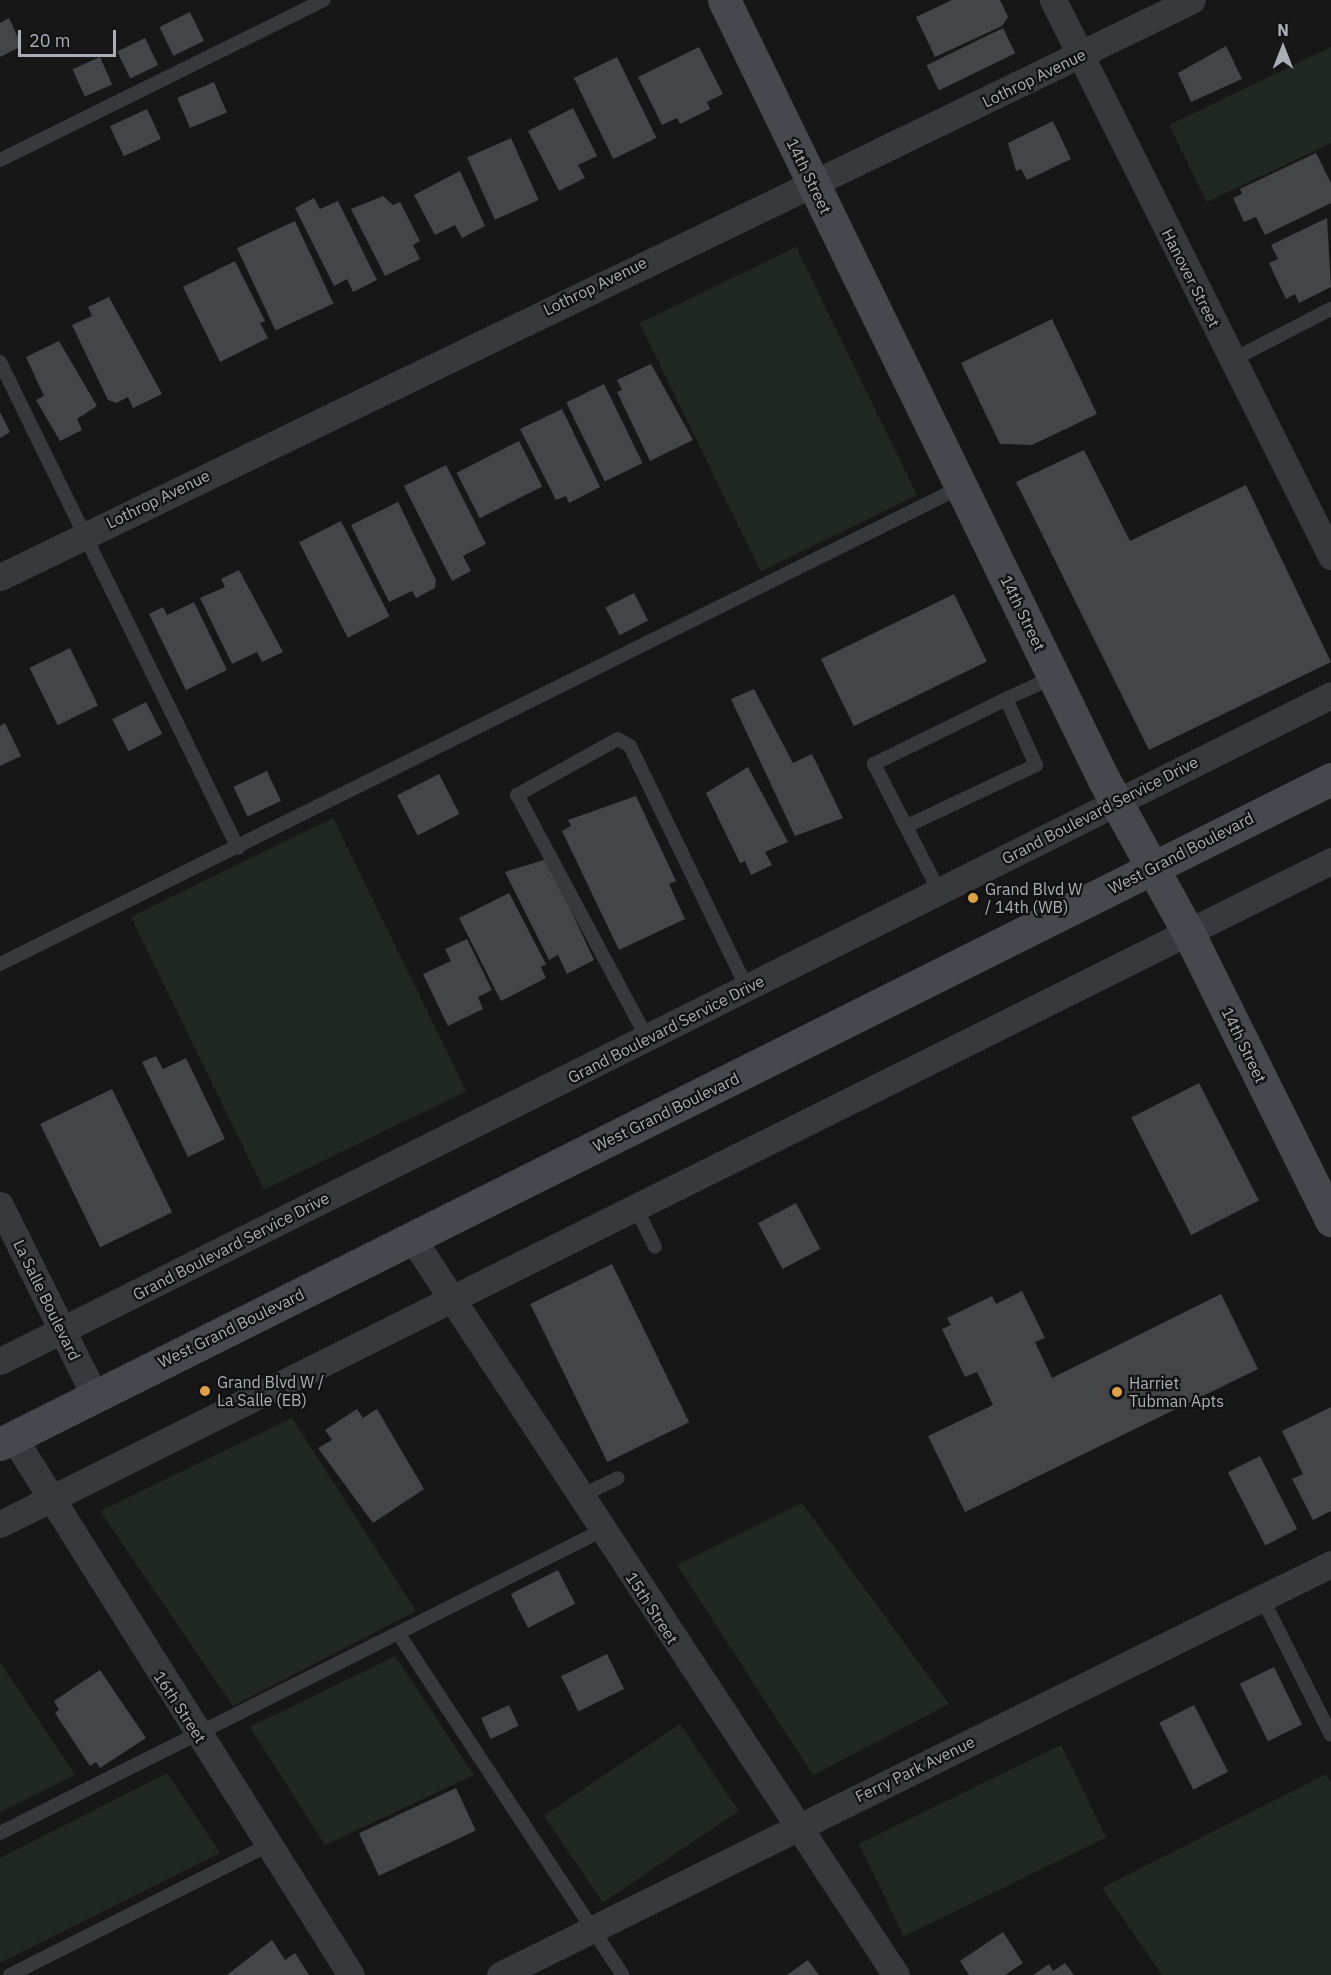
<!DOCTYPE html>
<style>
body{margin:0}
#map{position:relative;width:1331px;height:1975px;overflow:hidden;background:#171718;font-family:"IBM Plex Sans",sans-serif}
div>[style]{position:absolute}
.green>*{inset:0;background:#212821;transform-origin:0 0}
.building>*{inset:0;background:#444548;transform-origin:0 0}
.lane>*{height:14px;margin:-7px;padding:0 7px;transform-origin:7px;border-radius:7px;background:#38393d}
.street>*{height:27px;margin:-13.5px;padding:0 13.5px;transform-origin:13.5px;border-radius:13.5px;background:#38393d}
.secondary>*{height:33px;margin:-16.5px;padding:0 16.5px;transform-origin:16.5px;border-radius:16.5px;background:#46484d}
.dots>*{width:16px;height:16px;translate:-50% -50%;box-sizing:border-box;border:3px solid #121213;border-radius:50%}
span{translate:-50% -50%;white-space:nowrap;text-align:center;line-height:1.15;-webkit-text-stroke:4.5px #121213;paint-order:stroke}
.street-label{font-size:16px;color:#aaafb7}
.poi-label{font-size:16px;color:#aaafb7}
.left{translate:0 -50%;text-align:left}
.north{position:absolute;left:1253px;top:18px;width:60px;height:60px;-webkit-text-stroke:4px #121213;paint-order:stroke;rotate:0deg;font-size:16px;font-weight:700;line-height:24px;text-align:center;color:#aaafb7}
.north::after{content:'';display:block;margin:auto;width:21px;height:27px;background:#aaafb7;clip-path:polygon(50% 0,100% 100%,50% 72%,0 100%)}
.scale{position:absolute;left:18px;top:30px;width:98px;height:27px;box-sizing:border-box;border:3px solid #aaafb7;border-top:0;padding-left:8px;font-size:18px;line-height:21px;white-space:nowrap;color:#aaafb7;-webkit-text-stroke:4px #121213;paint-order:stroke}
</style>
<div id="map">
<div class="green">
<div style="clip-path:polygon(1331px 47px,1331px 143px,1207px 202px,1169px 125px)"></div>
<div style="left:796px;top:247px;width:276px;height:174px;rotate:64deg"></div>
<div style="left:333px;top:818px;width:304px;height:225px;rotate:64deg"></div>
<div style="clip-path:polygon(292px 1418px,416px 1611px,233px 1706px,100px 1511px)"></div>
<div style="clip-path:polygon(802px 1503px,949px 1704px,813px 1775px,677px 1565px)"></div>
<div style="clip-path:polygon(395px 1656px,474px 1775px,325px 1845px,250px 1727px)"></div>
<div style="clip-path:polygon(0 1662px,75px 1775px,0 1812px)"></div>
<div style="left:680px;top:1724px;width:105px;height:164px;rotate:56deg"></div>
<div style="left:1061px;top:1745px;width:103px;height:225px;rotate:64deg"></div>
<div style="clip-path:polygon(167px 1773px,220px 1853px,0 1963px,0 1858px)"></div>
<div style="clip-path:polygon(1326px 1774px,1331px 1783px,1331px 1975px,1162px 1975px,1102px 1888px)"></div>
</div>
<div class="building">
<div style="clip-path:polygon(952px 0,1000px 0,1008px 17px,1002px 26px,935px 57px,916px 17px)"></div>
<div style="left:190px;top:12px;width:32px;height:34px;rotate:64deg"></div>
<div style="clip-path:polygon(9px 18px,22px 46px,0 57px,0 23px)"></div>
<div style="left:1003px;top:28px;width:28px;height:85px;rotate:64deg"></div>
<div style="left:145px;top:38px;width:30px;height:31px;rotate:64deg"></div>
<div style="clip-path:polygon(1226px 46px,1242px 79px,1191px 102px,1178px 73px)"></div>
<div style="clip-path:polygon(699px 47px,723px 94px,707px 102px,710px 109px,680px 124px,677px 118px,662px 125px,638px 77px)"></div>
<div style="left:100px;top:57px;width:30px;height:30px;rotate:66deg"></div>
<div style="left:617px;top:57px;width:90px;height:48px;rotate:64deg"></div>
<div style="left:214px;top:82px;width:33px;height:40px;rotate:67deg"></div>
<div style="clip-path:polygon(573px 108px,597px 156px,578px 165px,585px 178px,559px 191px,528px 131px)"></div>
<div style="left:147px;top:109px;width:33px;height:41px;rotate:65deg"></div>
<div style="clip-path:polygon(1053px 121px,1071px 159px,1027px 180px,1021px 169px,1016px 171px,1008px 143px)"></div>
<div style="left:511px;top:138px;width:68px;height:48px;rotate:66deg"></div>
<div style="clip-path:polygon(1316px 153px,1331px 183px,1331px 203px,1265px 235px,1256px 217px,1244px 222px,1233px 198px,1242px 194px,1240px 189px)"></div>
<div style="clip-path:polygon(460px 171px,485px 226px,462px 238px,455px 225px,435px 235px,414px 195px)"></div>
<div style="clip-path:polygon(383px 196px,393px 205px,400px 202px,420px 241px,413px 245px,420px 259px,385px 276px,351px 209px)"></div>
<div style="clip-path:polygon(314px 198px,320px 209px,338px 201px,377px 280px,353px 292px,347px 279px,334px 286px,295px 208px)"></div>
<div style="clip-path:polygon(1327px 218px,1331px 287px,1299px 303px,1295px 294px,1286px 299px,1269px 263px,1278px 259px,1271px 245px)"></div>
<div style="left:295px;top:221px;width:91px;height:64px;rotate:65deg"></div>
<div style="clip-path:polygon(235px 261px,265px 321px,260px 323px,268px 338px,220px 362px,183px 287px)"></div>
<div style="clip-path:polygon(109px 297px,162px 394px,133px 408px,128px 397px,116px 403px,108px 400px,72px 325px,92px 316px,88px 307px)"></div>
<div style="clip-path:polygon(1052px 319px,1097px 414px,1032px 445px,1000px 444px,961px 363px)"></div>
<div style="clip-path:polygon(59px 341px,97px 406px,77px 419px,82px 430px,60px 441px,36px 400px,44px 396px,26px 357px)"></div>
<div style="clip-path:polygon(651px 364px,693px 440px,650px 461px,617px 392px,622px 390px,617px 380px)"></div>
<div style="left:604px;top:384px;width:88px;height:42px;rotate:64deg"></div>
<div style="clip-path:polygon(562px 409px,600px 487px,569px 503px,566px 496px,556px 500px,520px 429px)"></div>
<div style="clip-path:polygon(0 412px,10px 432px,0 438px)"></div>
<div style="left:519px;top:441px;width:51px;height:70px;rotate:63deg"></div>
<div style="clip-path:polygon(1084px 450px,1130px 541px,1246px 485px,1331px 662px,1149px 750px,1016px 482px)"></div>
<div style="clip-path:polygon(446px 465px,486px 544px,463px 556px,471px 571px,452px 581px,404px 486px)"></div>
<div style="clip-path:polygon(398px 502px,436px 580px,435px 588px,416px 598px,412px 591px,389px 602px,351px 525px)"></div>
<div style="left:341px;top:521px;width:107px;height:47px;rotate:63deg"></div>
<div style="clip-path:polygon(239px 570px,283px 652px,262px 662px,257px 652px,232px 664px,200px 598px,225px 587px,221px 579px)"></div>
<div style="left:634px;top:593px;width:31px;height:32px;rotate:63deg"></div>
<div style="left:954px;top:594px;width:75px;height:148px;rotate:64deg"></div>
<div style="clip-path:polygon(194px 602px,227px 670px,186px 690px,149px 614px,163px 607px,167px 615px)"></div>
<div style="left:70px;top:648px;width:64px;height:45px;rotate:64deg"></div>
<div style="clip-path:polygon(754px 689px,793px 763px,812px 754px,843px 818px,795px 836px,731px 699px)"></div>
<div style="left:146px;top:702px;width:36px;height:38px;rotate:63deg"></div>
<div style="clip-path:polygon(5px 723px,21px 756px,0 766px,0 726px)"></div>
<div style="clip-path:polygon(748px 767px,788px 842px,765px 852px,772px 865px,751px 875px,745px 861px,740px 863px,706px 793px)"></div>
<div style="left:267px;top:771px;width:33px;height:37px;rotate:65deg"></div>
<div style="left:439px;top:774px;width:45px;height:47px;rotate:63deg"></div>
<div style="clip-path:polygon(636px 796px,676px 881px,669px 884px,685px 919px,619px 950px,562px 831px,571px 826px,568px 820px)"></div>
<div style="clip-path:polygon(547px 859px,594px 960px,567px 974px,558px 955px,549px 960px,505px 872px)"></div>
<div style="clip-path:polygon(509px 893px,546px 964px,541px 967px,546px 978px,501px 1001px,459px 918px)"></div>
<div style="clip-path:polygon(467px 939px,492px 990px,478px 997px,483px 1009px,448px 1026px,423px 974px,451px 961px,445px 949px)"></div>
<div style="clip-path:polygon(156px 1056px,163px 1069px,186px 1058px,225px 1139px,188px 1157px,142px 1062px)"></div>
<div style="left:1199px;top:1083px;width:132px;height:76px;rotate:63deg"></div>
<div style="left:112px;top:1089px;width:137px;height:80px;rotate:64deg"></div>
<div style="left:796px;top:1203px;width:52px;height:43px;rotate:62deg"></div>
<div style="left:612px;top:1264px;width:176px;height:91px;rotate:64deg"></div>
<div style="clip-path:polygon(1022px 1291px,1045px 1338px,1035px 1342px,1052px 1378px,1221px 1294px,1258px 1369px,965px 1512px,928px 1436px,993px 1405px,977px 1372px,965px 1377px,942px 1329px,951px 1325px,947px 1318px,992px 1296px,996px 1304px)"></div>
<div style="clip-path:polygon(1331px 1407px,1331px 1511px,1313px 1520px,1292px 1479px,1303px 1474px,1282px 1431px)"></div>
<div style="clip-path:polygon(357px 1409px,363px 1418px,377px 1409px,424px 1489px,373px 1523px,318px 1448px,332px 1440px,325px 1430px)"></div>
<div style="left:1260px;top:1456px;width:82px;height:36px;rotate:63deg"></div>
<div style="left:558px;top:1570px;width:38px;height:53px;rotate:63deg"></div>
<div style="left:607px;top:1654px;width:39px;height:51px;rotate:64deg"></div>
<div style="left:1274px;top:1667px;width:64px;height:38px;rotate:64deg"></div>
<div style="clip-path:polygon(100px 1670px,146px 1738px,100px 1768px,96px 1762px,90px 1766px,55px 1713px,59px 1710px,54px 1701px)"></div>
<div style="left:509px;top:1705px;width:23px;height:31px;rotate:65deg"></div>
<div style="left:1194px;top:1705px;width:75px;height:39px;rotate:63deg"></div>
<div style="left:456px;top:1788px;width:47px;height:107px;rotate:65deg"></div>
<div style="clip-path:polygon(1003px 1932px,1023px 1963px,1005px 1975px,969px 1975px,960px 1961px)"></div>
<div style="clip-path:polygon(272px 1940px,285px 1960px,295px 1953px,309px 1975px,227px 1975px)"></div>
<div style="clip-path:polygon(808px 1960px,819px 1975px,787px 1975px)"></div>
<div style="clip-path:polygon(1065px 1963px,1074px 1975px,1033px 1975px,1049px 1964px,1053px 1971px)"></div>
</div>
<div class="lane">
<div style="left:0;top:160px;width:361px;rotate:-26.3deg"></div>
<div style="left:1232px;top:360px;width:111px;rotate:-27.3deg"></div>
<div style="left:0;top:362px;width:541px;rotate:63.91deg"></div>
<div style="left:907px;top:826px;width:143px;rotate:-25.3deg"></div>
<div style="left:1036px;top:765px;width:72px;rotate:-114.4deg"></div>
<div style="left:1006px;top:699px;width:53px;rotate:-24.6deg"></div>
<div style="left:939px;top:891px;width:143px;rotate:-117.1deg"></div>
<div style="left:874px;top:764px;width:147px;rotate:-26.2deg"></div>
<div style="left:0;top:964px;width:1073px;rotate:-26.4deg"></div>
<div style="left:647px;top:1038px;width:276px;rotate:-118.1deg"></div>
<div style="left:517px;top:795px;width:115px;rotate:-29deg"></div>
<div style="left:618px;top:739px;width:14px;rotate:30deg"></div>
<div style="left:630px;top:746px;width:269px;rotate:64.2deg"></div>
<div style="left:636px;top:1208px;width:43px;rotate:64deg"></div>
<div style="left:579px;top:1497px;width:43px;rotate:-26deg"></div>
<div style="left:1262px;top:1598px;width:153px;rotate:63.3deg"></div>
<div style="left:398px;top:1633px;width:409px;rotate:56.7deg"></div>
<div style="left:0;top:1833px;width:673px;rotate:-26.68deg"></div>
<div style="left:10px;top:1975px;width:289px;rotate:-26.7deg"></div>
</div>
<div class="street">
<div style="left:1053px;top:0;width:622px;rotate:63.43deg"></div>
<div style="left:0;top:577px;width:1324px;rotate:-25.83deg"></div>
<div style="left:0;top:1205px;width:213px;rotate:63.6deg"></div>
<div style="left:412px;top:1238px;width:882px;rotate:56.71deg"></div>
<div style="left:0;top:1361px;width:1488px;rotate:-26.58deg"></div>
<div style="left:13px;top:1437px;width:635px;rotate:57.86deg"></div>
<div style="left:0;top:1524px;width:1487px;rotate:-26.48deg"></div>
<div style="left:500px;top:1975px;width:927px;rotate:-26.32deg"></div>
</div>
<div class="secondary">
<div style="left:724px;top:0;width:868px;rotate:64.03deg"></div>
<div style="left:1104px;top:780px;width:174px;rotate:61.1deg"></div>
<div style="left:1188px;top:932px;width:322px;rotate:63.6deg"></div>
<div style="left:0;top:1444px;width:1488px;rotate:-26.55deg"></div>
</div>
<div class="dots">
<div style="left:973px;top:898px;background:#dfa148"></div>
<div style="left:205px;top:1391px;background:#dfa148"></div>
<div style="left:1117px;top:1392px;background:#dfa148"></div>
</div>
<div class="street-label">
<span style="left:1034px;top:78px;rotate:-26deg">Lothrop Avenue</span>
<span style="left:809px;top:176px;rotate:64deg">14th Street</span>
<span style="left:1191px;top:278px;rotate:63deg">Hanover Street</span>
<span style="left:595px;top:286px;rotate:-26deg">Lothrop Avenue</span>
<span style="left:158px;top:499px;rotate:-26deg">Lothrop Avenue</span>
<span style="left:1023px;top:613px;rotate:64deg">14th Street</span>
<span style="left:1100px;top:810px;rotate:-27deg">Grand Boulevard Service Drive</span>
<span style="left:1181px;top:853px;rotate:-27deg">West Grand Boulevard</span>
<span style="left:666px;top:1029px;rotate:-27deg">Grand Boulevard Service Drive</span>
<span style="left:1244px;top:1045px;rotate:64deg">14th Street</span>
<span style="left:666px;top:1112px;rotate:-26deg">West Grand Boulevard</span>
<span style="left:231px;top:1246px;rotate:-27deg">Grand Boulevard Service Drive</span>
<span style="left:47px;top:1300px;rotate:64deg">La Salle Boulevard</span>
<span style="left:231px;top:1328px;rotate:-26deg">West Grand Boulevard</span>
<span style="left:652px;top:1608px;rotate:57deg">15th Street</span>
<span style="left:180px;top:1707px;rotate:57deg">16th Street</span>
<span style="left:915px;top:1769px;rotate:-26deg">Ferry Park Avenue</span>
</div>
<div class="poi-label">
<span class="left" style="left:985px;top:898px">Grand Blvd W<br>/ 14th (WB)</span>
<span class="left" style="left:217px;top:1391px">Grand Blvd W /<br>La Salle (EB)</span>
<span class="left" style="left:1129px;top:1392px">Harriet<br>Tubman Apts</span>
</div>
<div class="north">N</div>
<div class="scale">20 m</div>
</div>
